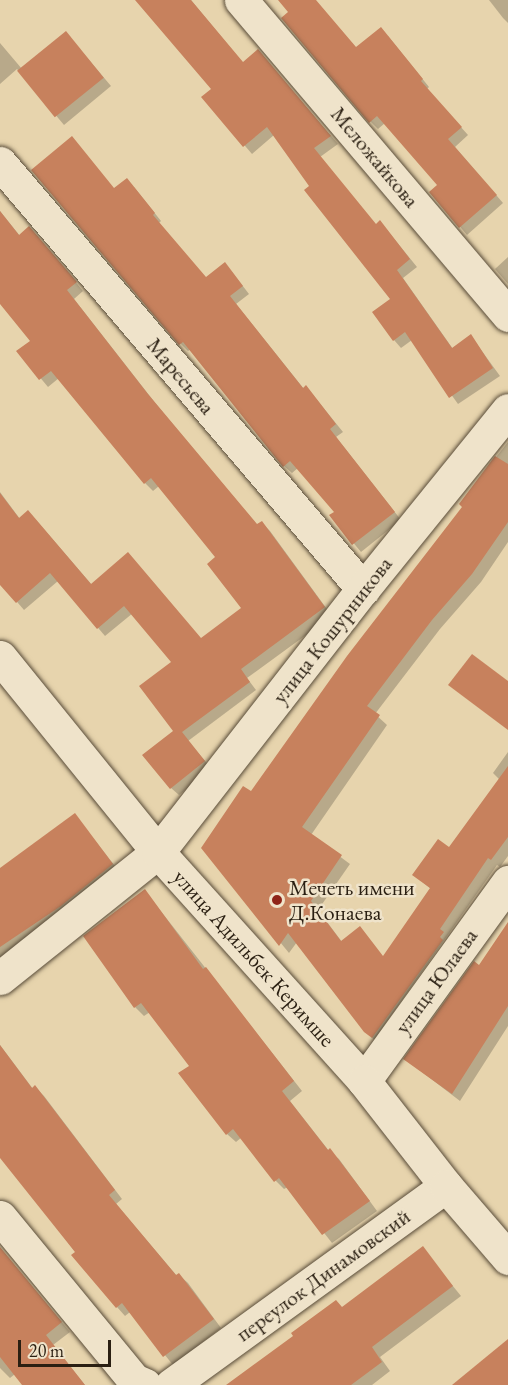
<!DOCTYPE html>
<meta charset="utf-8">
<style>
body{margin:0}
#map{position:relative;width:508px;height:1385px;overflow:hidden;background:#e7d4ad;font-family:"EB Garamond",serif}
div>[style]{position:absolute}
.shadow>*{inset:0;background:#0003}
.building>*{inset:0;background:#c7815d;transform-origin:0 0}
.roads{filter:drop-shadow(0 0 2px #594c39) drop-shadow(0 0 2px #594c39)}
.minor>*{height:33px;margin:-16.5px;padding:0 16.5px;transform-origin:16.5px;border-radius:16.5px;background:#efe3ca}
.tertiary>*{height:33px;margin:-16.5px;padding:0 16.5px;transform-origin:16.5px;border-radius:16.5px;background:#efe3ca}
.dots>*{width:16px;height:16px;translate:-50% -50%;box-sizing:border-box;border:3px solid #efe3ca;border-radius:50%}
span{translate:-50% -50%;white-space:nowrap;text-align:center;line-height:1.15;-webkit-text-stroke:5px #efe3ca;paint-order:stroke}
.street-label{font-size:22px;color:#2a1f12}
.poi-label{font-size:22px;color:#2a1f12}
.left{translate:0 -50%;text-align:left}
.scale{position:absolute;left:18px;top:1340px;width:93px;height:27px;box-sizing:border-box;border:3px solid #2a1f12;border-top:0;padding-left:8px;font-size:18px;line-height:21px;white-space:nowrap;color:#2a1f12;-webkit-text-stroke:4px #efe3ca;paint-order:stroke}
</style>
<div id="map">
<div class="shadow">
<div style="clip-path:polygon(138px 0,191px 0,243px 63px,265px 59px,338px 144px,320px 157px,376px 225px,387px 230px,417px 267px,403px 278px,453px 349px,471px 336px,500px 376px,458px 404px,412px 340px,401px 348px,394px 340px,392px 300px,274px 135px,252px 154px,203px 97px,213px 89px)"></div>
<div style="clip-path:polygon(280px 0,315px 0,357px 49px,388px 36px,429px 87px,427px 89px,468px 135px,455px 147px,503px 203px,467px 235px,431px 192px,439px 185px,385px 123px,378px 129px,371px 122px)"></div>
<div style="clip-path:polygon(489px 0,508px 0,508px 23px,503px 18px)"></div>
<div style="clip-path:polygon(73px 41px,111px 86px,64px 125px,17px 69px,0 84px,0 43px,22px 69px)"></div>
<div style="clip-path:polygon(134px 187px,161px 221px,159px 223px,206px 279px,232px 272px,249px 294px,236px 304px,304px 389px,313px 395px,343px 432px,336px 437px,401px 520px,361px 552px,331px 516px,336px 512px,298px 468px,292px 473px,284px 466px,191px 349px,188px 351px,181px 344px,115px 190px)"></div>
<div style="clip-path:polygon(0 211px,20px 236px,37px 236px,83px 291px,74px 299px,156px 404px,258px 526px,262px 523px,270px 531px,332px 616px,247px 678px,256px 690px,188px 741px,212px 769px,179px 795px,171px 788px,175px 731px,174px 662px,133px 613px,105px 636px,58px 581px,24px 610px,0 582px,0 492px,20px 519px,36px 520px,92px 585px,201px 640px,243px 609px,217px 558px,159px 486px,153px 491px,145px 483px,59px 378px,48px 387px,18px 351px,32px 341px,0 301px)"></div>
<div style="clip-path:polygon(508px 257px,508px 284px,495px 269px)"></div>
<div style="clip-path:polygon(508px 442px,508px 542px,481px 582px,440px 629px,375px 714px,387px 725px,311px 835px,350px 864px,318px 910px,342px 942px,384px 957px,431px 889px,414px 875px,449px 849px,500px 780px,493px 773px,508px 752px,508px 856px,500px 867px,497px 865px,374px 1040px,297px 942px,289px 953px,203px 848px,252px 793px,464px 507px,478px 480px)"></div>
<div style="clip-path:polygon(75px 815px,122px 875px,0 965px,0 870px)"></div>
<div style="clip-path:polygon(145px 891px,302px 1091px,290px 1101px,329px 1151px,339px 1159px,377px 1211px,332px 1243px,288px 1187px,284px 1189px,276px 1181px,242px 1137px,236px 1142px,227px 1134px,191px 1066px,150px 1012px,144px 1016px,135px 1007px)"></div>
<div style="clip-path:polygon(508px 924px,508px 1026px,460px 1101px,405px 1059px,479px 967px)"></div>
<div style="clip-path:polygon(0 1045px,33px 1089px,35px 1087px,44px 1096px,122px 1199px,116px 1204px,177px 1276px,179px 1275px,188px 1283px,221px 1328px,173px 1365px,130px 1312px,125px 1316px,117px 1307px,0 1153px)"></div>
<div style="clip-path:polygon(422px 1248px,461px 1296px,380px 1357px,390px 1371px,372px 1385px,229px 1385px,343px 1308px)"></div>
<div style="clip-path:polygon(8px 1259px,70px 1332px,53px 1345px,85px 1385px,24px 1385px,15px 1374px,10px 1378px,0 1368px,0 1265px)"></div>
</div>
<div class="building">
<div style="clip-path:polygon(135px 0,191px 0,243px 62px,258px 49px,331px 136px,314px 148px,376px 224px,380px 220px,410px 259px,397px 270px,452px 348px,471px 334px,493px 368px,449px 398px,405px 332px,393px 341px,372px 312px,390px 299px,304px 190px,309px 186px,267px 127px,243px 147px,201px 97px,211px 89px)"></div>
<div style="clip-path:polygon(278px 0,316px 0,356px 47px,381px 27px,423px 79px,421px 81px,462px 127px,448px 139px,497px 195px,459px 228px,429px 192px,437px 185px,377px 116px,369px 123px,281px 18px,288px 12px)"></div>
<div style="left:66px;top:31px;width:60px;height:63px;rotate:51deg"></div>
<div style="clip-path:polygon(72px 136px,114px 188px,127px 178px,155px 213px,153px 215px,206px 277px,225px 262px,243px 286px,230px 296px,303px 388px,306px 385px,336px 424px,330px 429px,395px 512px,352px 545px,329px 515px,334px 512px,290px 461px,283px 467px,183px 342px,179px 345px,31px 170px)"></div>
<div style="clip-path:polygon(0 211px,19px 235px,29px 226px,77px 282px,67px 290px,148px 394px,257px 524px,262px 521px,325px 607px,241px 669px,250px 682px,182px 732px,205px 761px,170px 789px,142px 755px,173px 731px,139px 686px,171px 662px,124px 606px,97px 629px,50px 573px,16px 603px,0 585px,0 493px,19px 518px,28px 510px,91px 584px,128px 552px,201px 638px,241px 608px,207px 564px,215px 557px,151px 478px,144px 484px,51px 371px,39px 380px,16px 351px,30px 341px,0 304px)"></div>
<div style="clip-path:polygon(495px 456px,508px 464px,508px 522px,472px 574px,432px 620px,367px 706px,380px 715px,302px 827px,342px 855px,311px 901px,341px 941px,360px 926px,383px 956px,430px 888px,412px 875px,438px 839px,449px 847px,508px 766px,508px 837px,491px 860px,488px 858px,440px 929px,444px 932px,440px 937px,443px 940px,372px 1038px,364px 1032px,288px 933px,279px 946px,201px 848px,243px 786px,251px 791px,347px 656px,462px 507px,459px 504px)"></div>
<div style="clip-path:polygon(472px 654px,508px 681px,508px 730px,448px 685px)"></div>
<div style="clip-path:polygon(75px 813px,113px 864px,61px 906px,0 947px,0 868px)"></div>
<div style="clip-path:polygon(145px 889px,203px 969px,206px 967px,294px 1081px,282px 1091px,328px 1150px,330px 1148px,370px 1201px,322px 1235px,279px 1178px,274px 1182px,233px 1129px,226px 1135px,178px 1073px,189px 1066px,141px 1003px,134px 1008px,83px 936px)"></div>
<div style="clip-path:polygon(508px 922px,508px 1006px,452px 1094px,403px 1059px,474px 961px,479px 965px)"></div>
<div style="clip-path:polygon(0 1045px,32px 1088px,35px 1085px,115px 1190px,109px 1195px,176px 1275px,179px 1273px,214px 1319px,163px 1357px,122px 1303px,116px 1308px,71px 1255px,75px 1252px,0 1158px)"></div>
<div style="clip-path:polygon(423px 1246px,453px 1286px,372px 1347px,382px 1362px,351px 1385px,226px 1385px,293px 1336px,291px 1333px,336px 1300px,342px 1307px)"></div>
<div style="clip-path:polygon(0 1247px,62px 1322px,46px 1335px,85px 1385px,22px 1385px,0 1357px)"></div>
<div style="clip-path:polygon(508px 1339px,508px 1385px,452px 1385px)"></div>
</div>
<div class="roads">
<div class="minor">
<div style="left:241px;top:0;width:413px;rotate:49.7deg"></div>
<div style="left:0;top:163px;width:560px;rotate:49.57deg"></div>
<div style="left:0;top:978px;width:202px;rotate:-38.6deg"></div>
<div style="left:158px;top:852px;width:333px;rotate:-52.1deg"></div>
<div style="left:363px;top:589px;width:230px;rotate:-51deg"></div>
<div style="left:364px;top:1081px;width:246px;rotate:-54.1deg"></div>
<div style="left:0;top:1217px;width:211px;rotate:50.6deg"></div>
<div style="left:134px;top:1380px;width:12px;rotate:24deg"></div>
<div style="left:171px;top:1385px;width:339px;rotate:-35.9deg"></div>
</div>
<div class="tertiary">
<div style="left:0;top:657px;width:251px;rotate:51deg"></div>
<div style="left:158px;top:852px;width:308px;rotate:48deg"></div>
<div style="left:364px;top:1081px;width:133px;rotate:52deg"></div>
<div style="left:446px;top:1186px;width:95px;rotate:49.3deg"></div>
</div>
</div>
<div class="dots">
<div style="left:277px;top:900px;background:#8f2418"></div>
</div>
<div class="street-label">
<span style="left:375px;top:157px;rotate:50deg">Меложайкова</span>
<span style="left:181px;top:376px;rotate:50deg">Маресьева</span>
<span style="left:332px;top:630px;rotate:-52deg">улица Кошурникова</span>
<span style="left:254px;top:958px;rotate:48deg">улица Адильбек Керимше</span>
<span style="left:436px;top:981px;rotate:-54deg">улица Юлаева</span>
<span style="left:323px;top:1275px;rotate:-36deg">переулок Динамовский</span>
</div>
<div class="poi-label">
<span class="left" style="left:289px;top:900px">Мечеть имени<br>Д.Конаева</span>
</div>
<div class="scale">20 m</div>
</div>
